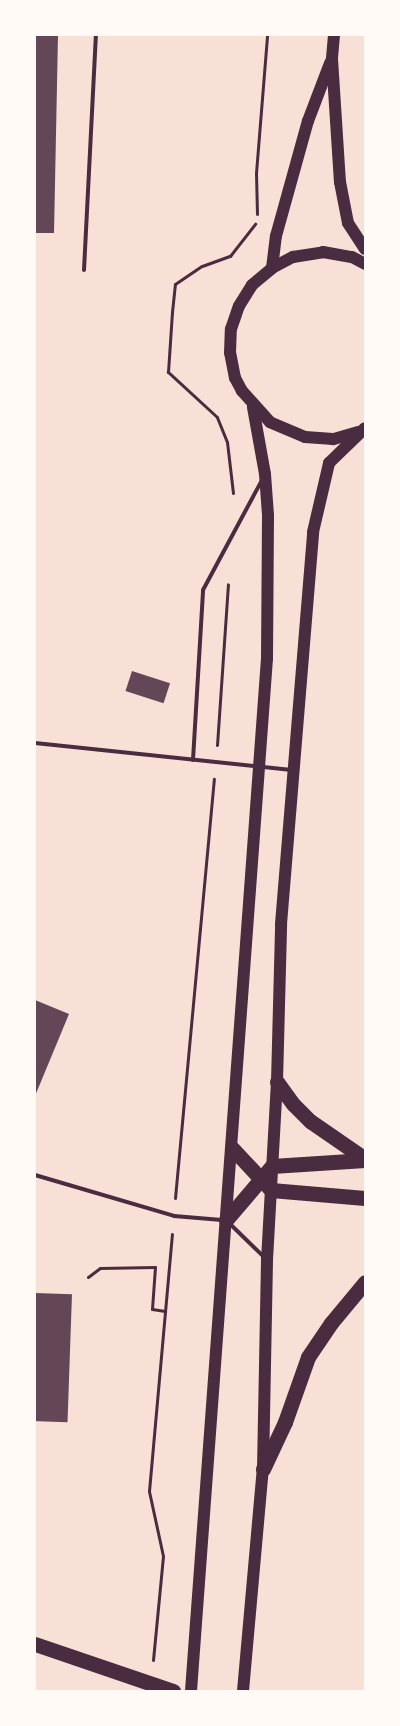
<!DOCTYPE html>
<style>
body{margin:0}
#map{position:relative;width:400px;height:1726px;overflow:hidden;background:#f7e1d7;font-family:Lato,sans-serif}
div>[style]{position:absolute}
.building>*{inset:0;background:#644757;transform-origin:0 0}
.path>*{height:3px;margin:-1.5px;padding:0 1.5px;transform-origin:1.5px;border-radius:1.5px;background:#4a2c40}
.service>*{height:4px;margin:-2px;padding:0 2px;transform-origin:2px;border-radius:2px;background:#4a2c40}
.primary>*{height:12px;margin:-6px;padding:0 6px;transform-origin:6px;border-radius:6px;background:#4a2c40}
.motorway>*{height:15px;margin:-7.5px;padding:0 7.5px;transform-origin:7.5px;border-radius:7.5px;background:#4a2c40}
span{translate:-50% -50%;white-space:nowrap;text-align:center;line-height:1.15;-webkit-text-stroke:5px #fffaf5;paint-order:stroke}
.frame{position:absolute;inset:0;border:36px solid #fffaf5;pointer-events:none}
</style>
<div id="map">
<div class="building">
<div style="clip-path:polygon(35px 35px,58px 35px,54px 233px,35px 233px)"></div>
<div style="left:132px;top:671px;width:40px;height:21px;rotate:18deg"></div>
<div style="clip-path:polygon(35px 1000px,69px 1014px,35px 1096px)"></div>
<div style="left:35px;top:1293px;width:37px;height:128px;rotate:2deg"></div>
</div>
<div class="path">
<div style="left:257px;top:214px;width:41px;rotate:-91.4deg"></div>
<div style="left:256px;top:173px;width:138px;rotate:-85.4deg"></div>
<div style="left:233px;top:493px;width:51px;rotate:-96.7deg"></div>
<div style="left:227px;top:442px;width:27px;rotate:-112deg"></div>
<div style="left:217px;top:417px;width:67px;rotate:-137.4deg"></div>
<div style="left:168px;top:372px;width:60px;rotate:-86.2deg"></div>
<div style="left:172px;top:312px;width:28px;rotate:-84deg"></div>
<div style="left:175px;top:284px;width:32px;rotate:-34deg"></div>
<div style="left:202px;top:266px;width:30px;rotate:-20deg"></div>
<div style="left:230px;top:256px;width:41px;rotate:-52deg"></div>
<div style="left:217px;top:745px;width:161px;rotate:-86.1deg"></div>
<div style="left:175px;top:1198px;width:421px;rotate:-84.7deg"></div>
<div style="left:88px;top:1277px;width:15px;rotate:-37deg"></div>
<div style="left:100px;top:1268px;width:55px;rotate:-1deg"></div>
<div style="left:155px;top:1267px;width:42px;rotate:94.1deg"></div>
<div style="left:152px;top:1309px;width:13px;rotate:9deg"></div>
<div style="left:153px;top:1660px;width:104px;rotate:-84.5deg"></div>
<div style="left:163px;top:1556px;width:66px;rotate:-102.2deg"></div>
<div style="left:149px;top:1491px;width:258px;rotate:-84.9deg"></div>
</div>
<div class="service">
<div style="left:84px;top:270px;width:235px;rotate:-87.1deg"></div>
<div style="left:35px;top:743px;width:258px;rotate:6deg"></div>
<div style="left:193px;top:760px;width:170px;rotate:-86.6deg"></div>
<div style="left:203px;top:590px;width:125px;rotate:-61.8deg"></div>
<div style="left:35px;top:1175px;width:145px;rotate:16.4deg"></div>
<div style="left:174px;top:1216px;width:48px;rotate:4.8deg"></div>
<div style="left:228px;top:1222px;width:50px;rotate:44.2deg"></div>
</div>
<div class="primary">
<div style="left:334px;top:35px;width:24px;rotate:95deg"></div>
<div style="left:332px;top:59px;width:123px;rotate:86.3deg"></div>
<div style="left:340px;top:182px;width:42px;rotate:79deg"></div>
<div style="left:348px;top:223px;width:31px;rotate:57deg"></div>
<div style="left:272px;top:268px;width:32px;rotate:-83deg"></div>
<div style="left:276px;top:236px;width:119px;rotate:-74.5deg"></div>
<div style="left:308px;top:121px;width:62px;rotate:-69.2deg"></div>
<div style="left:358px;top:432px;width:26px;rotate:164deg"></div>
<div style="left:333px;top:439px;width:28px;rotate:-176deg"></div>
<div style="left:305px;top:437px;width:38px;rotate:-157deg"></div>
<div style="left:270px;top:422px;width:42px;rotate:-132.1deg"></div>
<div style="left:242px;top:391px;width:15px;rotate:-118deg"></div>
<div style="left:235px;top:378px;width:25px;rotate:-101deg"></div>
<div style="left:230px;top:353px;width:24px;rotate:-88deg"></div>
<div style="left:231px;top:329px;width:24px;rotate:-71deg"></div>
<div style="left:239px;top:306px;width:25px;rotate:-58deg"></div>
<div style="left:252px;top:285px;width:26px;rotate:-40deg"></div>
<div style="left:272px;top:268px;width:24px;rotate:-28deg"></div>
<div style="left:293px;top:257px;width:30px;rotate:-9deg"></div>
<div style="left:323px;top:252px;width:29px;rotate:10deg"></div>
<div style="left:352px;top:257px;width:15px;rotate:28deg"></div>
<div style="left:191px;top:1691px;width:1035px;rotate:-85.79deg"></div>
<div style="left:267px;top:659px;width:144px;rotate:-89.6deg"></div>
<div style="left:268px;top:515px;width:41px;rotate:-94.2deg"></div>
<div style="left:265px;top:474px;width:68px;rotate:-100.2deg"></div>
<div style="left:243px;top:1691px;width:223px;rotate:-84.9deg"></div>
<div style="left:263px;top:1469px;width:209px;rotate:-88.9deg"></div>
<div style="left:267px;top:1260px;width:178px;rotate:-86.8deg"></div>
<div style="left:277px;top:1082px;width:158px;rotate:-88.5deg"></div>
<div style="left:281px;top:924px;width:393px;rotate:-85.3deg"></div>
<div style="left:313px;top:532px;width:71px;rotate:-76.9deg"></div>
<div style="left:329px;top:463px;width:50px;rotate:-44.2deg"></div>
</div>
<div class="motorway">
<div style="left:277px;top:1082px;width:27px;rotate:54deg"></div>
<div style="left:293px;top:1104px;width:24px;rotate:45deg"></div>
<div style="left:310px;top:1121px;width:67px;rotate:34.6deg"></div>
<div style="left:232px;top:1148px;width:57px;rotate:47.1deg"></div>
<div style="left:271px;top:1190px;width:94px;rotate:4.9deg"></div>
<div style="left:226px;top:1220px;width:71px;rotate:-49.6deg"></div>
<div style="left:272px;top:1166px;width:93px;rotate:-3.7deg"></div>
<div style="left:263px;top:1469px;width:52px;rotate:-64.9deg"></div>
<div style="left:285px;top:1422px;width:69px;rotate:-70.5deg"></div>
<div style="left:308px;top:1357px;width:41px;rotate:-55.9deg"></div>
<div style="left:331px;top:1323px;width:53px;rotate:-50.3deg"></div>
<div style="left:35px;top:1644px;width:146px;rotate:18.8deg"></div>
</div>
<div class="frame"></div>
</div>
